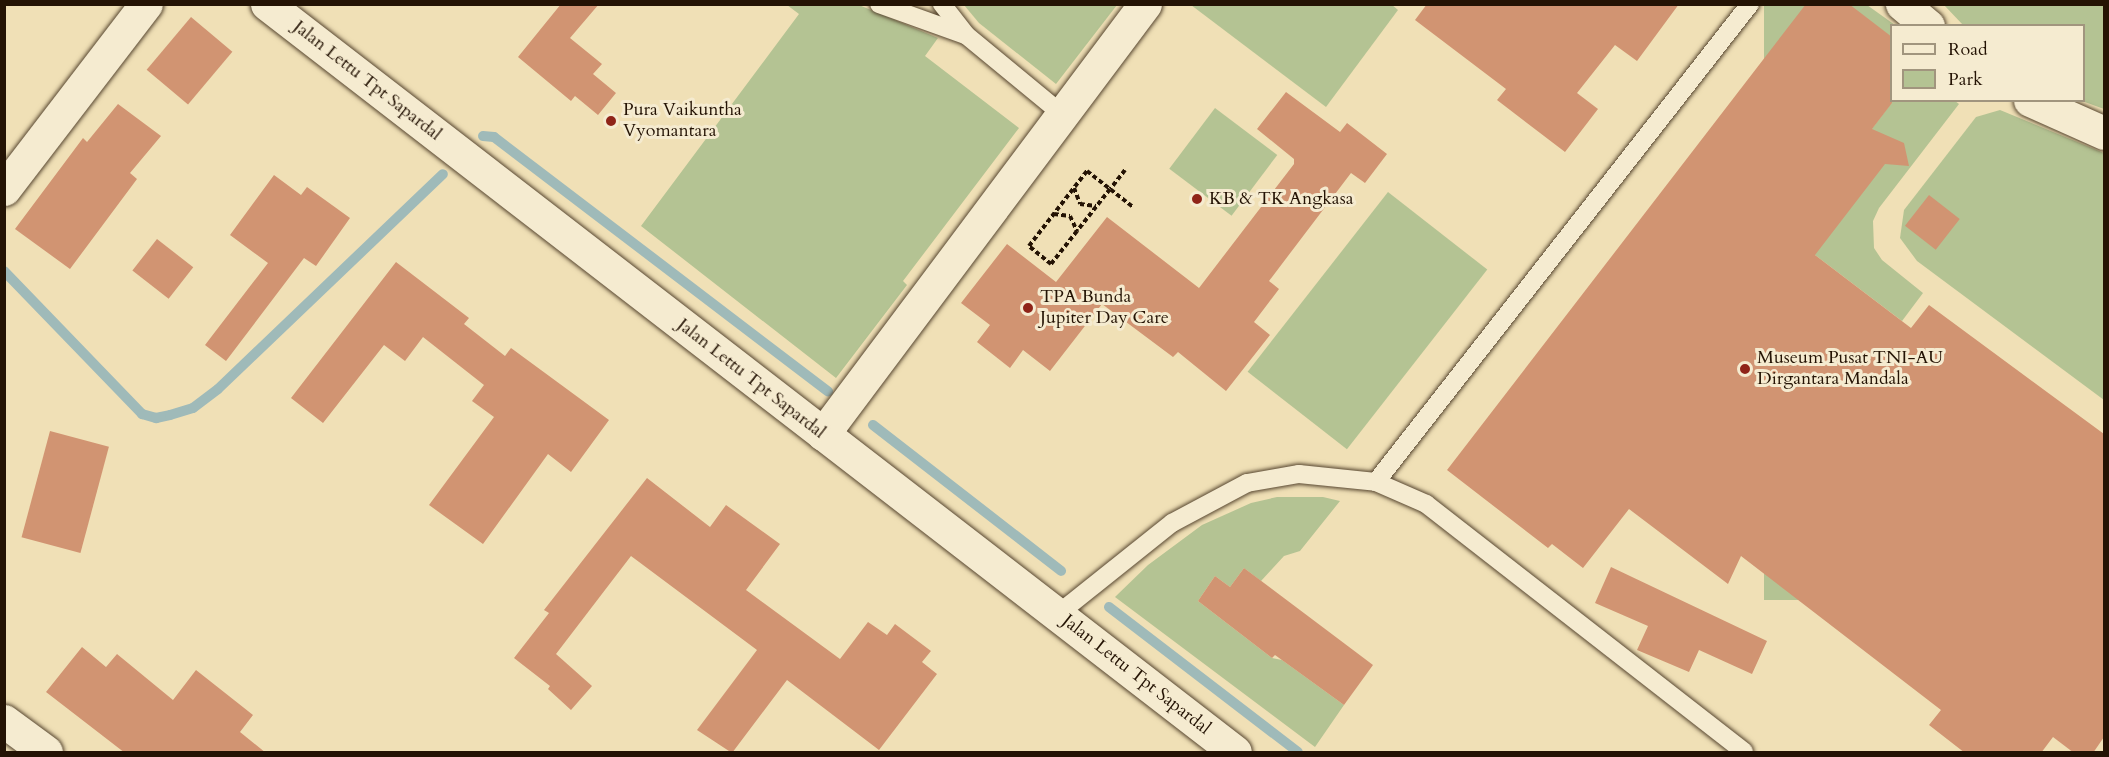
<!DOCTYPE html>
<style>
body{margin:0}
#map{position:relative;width:2109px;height:757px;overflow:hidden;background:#f0e0b6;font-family:Cardo,serif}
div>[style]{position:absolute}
.green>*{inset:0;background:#b4c393;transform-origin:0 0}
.stream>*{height:10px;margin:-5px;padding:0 5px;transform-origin:5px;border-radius:5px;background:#9fbab9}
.building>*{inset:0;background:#d19472;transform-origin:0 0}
.path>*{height:4px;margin-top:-2px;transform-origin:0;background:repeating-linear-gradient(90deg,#241304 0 4.5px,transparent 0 7.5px)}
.roads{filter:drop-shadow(0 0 2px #574630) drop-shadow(0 0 2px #574630)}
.lane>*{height:18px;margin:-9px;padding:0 9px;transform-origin:9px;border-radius:9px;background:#f5ebd0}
.street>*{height:33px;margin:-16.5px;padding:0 16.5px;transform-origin:16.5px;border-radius:16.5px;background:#f5ebd0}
.dots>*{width:16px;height:16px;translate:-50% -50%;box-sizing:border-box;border:3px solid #f5ebd0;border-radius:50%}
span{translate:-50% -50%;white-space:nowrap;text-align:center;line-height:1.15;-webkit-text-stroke:6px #f5ebd0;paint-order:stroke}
.street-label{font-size:18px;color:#241304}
.poi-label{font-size:18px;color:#241304}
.left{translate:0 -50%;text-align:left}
.frame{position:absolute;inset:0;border:6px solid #241304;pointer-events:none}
.legend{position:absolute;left:1890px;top:24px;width:195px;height:78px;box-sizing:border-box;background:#f5ebd0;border:2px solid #a1957e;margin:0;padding:8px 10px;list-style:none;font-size:18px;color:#241304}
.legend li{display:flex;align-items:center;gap:12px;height:30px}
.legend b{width:30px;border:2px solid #a1957e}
</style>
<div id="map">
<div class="green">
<div style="clip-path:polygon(1391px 4px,1398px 10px,1326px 107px,1191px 5px)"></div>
<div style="clip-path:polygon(787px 5px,859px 5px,938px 38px,925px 56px,1019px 128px,903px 281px,907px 285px,836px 378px,641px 226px,799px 14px)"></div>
<div style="clip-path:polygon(964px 5px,1117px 5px,1056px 84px,979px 23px)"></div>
<div style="left:1764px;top:5px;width:42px;height:595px"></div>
<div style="clip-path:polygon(1849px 5px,1867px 5px,1895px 25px,1891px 37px)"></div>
<div style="clip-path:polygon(1944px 5px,2104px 5px,2104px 109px,2082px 101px,2084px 26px,1963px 25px)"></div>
<div style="clip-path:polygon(1893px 101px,1955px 101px,1959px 104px,1879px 208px,1873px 221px,1874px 248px,1882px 260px,1923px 293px,1902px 321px,1790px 236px)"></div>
<div style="left:1215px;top:108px;width:78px;height:76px;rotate:37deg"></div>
<div style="clip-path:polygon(2000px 110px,2104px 153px,2104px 400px,1917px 261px,1900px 238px,1904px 210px,1976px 117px)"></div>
<div style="left:1388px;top:192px;width:126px;height:228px;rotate:38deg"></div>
<div style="clip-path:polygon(1277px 497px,1323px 497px,1340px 501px,1300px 551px,1284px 556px,1261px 581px,1244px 568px,1230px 587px,1215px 576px,1198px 601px,1272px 658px,1282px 660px,1344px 705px,1315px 747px,1115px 597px,1148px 565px,1202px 525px,1251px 503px)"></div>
</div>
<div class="stream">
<div style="left:483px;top:136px;width:11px;rotate:5deg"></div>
<div style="left:494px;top:137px;width:420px;rotate:37.3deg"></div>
<div style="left:4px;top:271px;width:199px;rotate:46deg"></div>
<div style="left:142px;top:414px;width:15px;rotate:16deg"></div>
<div style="left:156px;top:418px;width:14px;rotate:-12deg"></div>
<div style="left:170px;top:415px;width:24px;rotate:-17deg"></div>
<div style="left:193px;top:408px;width:31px;rotate:-37deg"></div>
<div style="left:218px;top:389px;width:311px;rotate:-43.7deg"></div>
<div style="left:873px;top:425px;width:238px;rotate:37.8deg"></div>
<div style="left:1109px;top:607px;width:238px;rotate:37.5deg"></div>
</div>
<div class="building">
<div style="clip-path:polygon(561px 4px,599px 4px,570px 38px,602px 64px,593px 74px,616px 93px,598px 115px,575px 96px,571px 101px,518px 57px)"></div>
<div style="clip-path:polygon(1427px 4px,1679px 4px,1637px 61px,1615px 45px,1577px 93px,1598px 109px,1565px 152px,1497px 100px,1506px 89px,1415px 20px)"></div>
<div style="clip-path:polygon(1806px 4px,1849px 4px,1892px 37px,1892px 103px,1872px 129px,1904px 143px,1909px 166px,1885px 164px,1815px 255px,1911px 328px,1929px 305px,2104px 434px,2104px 737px,2093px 753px,2074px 753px,2053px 737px,2041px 753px,1965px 753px,1929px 725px,1941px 710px,1741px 556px,1728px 584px,1629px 509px,1583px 568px,1552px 544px,1548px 548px,1447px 470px)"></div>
<div style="left:191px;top:17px;width:54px;height:69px;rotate:40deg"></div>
<div style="clip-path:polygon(1286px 92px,1340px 132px,1347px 123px,1387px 154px,1365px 183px,1351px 173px,1269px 281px,1279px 289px,1254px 322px,1270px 335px,1226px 391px,1178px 352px,1173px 357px,1102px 304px,1050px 371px,1023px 350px,1010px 368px,977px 342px,990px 325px,961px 303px,1007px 244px,1056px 282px,1107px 217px,1199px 288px,1294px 164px,1294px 159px,1257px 129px)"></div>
<div style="clip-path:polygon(118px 104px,161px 136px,130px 173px,137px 179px,70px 269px,15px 229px,83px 138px,87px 142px)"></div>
<div style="clip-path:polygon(274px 175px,301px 195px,307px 187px,350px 218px,316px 266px,304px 258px,226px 361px,205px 345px,268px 263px,230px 235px)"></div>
<div style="left:1929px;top:195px;width:39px;height:39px;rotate:38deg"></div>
<div style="left:157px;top:239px;width:46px;height:40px;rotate:38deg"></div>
<div style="clip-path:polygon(396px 262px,469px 318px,464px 324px,505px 356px,511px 348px,609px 420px,571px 472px,548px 454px,483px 544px,429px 505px,494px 417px,472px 401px,484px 385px,423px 337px,405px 361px,384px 345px,323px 423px,291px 398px)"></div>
<div style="left:50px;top:431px;width:61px;height:110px;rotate:15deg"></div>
<div style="clip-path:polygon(647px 478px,710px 527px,726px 505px,780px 544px,746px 590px,840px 659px,868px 622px,887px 635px,895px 624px,931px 651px,922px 662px,937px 674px,879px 750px,787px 680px,732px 753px,697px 730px,757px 650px,631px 556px,556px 654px,592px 686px,571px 710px,548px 689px,550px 686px,514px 658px,549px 613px,544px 610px)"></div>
<div style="clip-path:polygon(1611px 567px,1767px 641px,1752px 674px,1699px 650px,1689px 672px,1637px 650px,1648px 626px,1595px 603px)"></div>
<div style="clip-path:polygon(1244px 568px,1373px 665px,1344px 705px,1275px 655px,1272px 658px,1198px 601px,1215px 576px,1230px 587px)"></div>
<div style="clip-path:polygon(82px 647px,106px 667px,117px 654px,173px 700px,196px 670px,253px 715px,240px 732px,266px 753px,125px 753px,46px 692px)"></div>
</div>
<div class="path">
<div style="left:1125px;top:170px;width:24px;rotate:128deg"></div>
<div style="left:1110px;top:189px;width:53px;rotate:128.2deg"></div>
<div style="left:1077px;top:231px;width:42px;rotate:128.2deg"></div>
<div style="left:1051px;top:264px;width:28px;rotate:-141deg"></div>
<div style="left:1029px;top:246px;width:95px;rotate:-52.3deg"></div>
<div style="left:1087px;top:171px;width:58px;rotate:38deg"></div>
<div style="left:1074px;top:188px;width:17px;rotate:69deg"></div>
<div style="left:1080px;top:204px;width:16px;rotate:7deg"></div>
<div style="left:1054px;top:214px;width:16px;rotate:7deg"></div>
<div style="left:1070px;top:216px;width:17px;rotate:65deg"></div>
</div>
<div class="roads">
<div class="lane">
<div style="left:879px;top:4px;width:91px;rotate:19.8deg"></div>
<div style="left:942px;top:4px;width:39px;rotate:52deg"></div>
<div style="left:966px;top:35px;width:124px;rotate:39.5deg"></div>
<div style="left:1376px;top:482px;width:607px;rotate:-51.96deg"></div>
<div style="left:1058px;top:614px;width:146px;rotate:-38.6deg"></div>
<div style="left:1172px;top:523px;width:85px;rotate:-28.1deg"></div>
<div style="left:1247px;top:483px;width:53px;rotate:-9.8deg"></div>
<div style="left:1299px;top:474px;width:77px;rotate:5.9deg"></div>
<div style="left:1376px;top:482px;width:55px;rotate:23.7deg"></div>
<div style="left:1426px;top:504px;width:403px;rotate:37.9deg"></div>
</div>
<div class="street">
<div style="left:267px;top:4px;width:1223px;rotate:37.69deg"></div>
<div style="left:1902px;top:4px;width:34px;rotate:40deg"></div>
<div style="left:2030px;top:100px;width:81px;rotate:24deg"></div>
<div style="left:4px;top:189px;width:233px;rotate:-52.5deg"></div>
<div style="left:823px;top:434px;width:537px;rotate:-53.17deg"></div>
<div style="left:4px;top:721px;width:52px;rotate:36.4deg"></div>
</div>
</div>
<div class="dots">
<div style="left:611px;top:121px;background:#8f2418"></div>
<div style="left:1197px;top:199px;background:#8f2418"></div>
<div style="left:1028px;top:308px;background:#8f2418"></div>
<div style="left:1745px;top:369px;background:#8f2418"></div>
</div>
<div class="street-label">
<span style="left:367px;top:81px;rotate:38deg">Jalan Lettu Tpt Sapardal</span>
<span style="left:751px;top:379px;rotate:38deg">Jalan Lettu Tpt Sapardal</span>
<span style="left:1136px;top:675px;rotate:38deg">Jalan Lettu Tpt Sapardal</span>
</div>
<div class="poi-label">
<span class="left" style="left:623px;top:121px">Pura Vaikuntha<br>Vyomantara</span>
<span class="left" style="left:1209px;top:199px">KB &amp; TK Angkasa</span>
<span class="left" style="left:1040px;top:308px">TPA Bunda<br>Jupiter Day Care</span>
<span class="left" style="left:1757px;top:369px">Museum Pusat TNI-AU<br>Dirgantara Mandala</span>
</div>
<div class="frame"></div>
<ul class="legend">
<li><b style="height:8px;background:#f5ebd0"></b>Road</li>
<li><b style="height:16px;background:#b4c393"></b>Park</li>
</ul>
</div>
